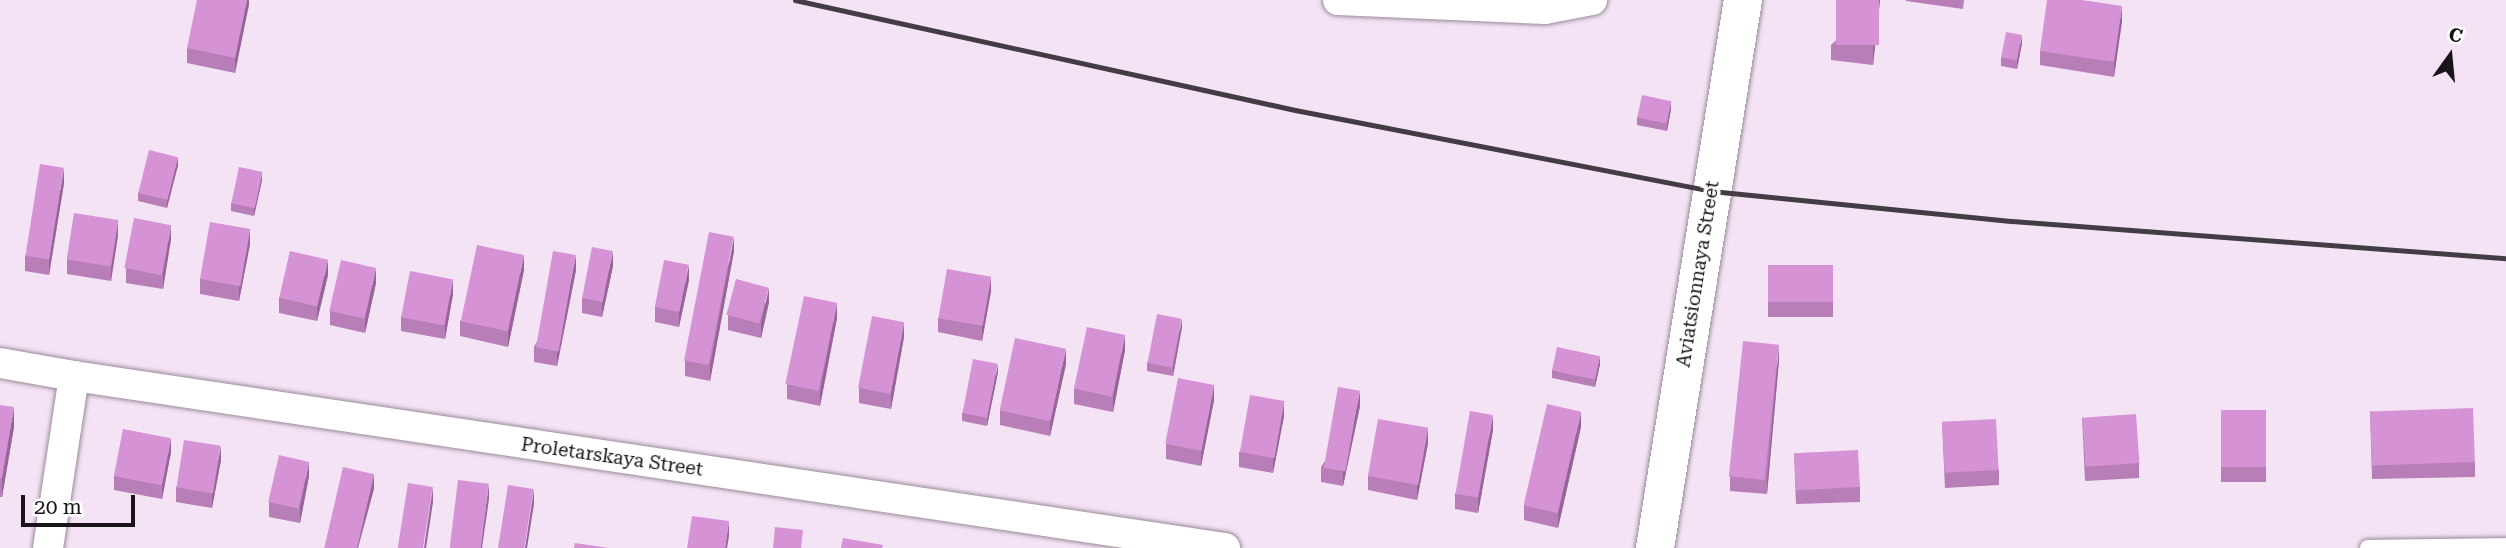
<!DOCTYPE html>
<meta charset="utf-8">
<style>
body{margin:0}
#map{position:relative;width:2506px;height:548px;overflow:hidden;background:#f4e3f5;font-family:"Roboto Serif",serif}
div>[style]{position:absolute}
.roads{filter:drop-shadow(0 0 2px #998a9a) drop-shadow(0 0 2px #998a9a)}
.lane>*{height:16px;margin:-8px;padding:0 8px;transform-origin:8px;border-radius:8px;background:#fff}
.street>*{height:30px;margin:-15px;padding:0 15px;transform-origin:15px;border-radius:15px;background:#fff}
.secondary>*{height:38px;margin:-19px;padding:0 19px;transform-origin:19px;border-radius:19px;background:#fff}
.rail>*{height:5px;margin:-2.5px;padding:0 2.5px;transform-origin:2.5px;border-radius:2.5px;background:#443c44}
.wall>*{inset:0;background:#b77eb7;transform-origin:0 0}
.shaded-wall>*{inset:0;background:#956695}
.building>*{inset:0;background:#d592d5;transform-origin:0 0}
span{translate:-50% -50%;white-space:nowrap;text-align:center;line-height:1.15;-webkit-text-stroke:7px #fff;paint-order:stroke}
.street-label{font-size:19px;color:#1a141a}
.north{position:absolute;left:2415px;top:21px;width:70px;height:70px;-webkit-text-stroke:5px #fff;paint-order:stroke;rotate:15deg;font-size:19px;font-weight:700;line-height:28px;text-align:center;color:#1a141a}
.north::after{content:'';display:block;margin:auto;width:24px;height:32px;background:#1a141a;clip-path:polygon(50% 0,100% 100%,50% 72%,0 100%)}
.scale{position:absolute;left:21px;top:495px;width:114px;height:32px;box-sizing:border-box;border:4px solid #1a141a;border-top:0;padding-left:9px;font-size:21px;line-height:24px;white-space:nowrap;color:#1a141a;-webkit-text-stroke:5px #fff;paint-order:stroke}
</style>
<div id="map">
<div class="roads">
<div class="lane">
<div style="left:2368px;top:548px;width:138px;rotate:-0.8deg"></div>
</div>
<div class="street">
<div style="left:1338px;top:0;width:207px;rotate:2.5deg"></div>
<div style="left:1545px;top:9px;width:48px;rotate:-10.8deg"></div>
<div style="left:0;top:363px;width:75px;rotate:10deg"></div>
<div style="left:74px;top:376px;width:1164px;rotate:8.5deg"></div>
<div style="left:48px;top:548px;width:174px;rotate:-81.4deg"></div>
</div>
<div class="secondary">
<div style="left:1655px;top:548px;width:555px;rotate:-80.88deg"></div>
</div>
</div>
<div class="rail">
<div style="left:795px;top:0;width:512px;rotate:12.41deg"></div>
<div style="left:1295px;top:110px;width:424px;rotate:11deg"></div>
<div style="left:1711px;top:191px;width:301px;rotate:5.7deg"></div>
<div style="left:2011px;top:221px;width:496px;rotate:4.3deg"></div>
</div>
<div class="wall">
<div style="clip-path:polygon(249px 0,235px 73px,187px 63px,187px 48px)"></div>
<div style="clip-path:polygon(1880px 0,1873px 65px,1831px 60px,1831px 45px)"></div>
<div style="clip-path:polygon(1906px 0,1964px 0,1963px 9px,1906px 1px)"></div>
<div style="clip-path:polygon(2122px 21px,2114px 77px,2040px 65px,2040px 51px)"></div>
<div style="clip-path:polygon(2022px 43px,2017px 69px,2001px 66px,2001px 58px)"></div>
<div style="clip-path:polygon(1671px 109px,1667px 131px,1637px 125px,1637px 117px)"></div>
<div style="clip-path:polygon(178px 165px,167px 208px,138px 201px,138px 193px)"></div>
<div style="clip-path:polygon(262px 180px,254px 216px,231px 211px,231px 203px)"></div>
<div style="clip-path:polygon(64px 183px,49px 275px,25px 271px,25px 256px)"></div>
<div style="clip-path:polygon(118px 235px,111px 281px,67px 274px,67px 259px)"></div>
<div style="clip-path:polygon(171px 239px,163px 289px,126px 283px,126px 268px)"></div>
<div style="clip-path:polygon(250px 244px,239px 301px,200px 294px,200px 279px)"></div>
<div style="clip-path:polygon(734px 251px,710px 381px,685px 376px,685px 361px)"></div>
<div style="left:1768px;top:265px;width:65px;height:52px"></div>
<div style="clip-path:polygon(613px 266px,602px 317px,582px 313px,582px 298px)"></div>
<div style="clip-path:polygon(524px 270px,508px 347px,460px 336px,460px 321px)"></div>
<div style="clip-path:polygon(576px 270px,557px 366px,534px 362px,534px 347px)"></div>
<div style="clip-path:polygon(328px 275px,317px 321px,279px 313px,279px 298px)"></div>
<div style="clip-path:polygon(689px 280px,679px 327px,655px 322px,655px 307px)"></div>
<div style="clip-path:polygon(376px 283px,365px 333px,330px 325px,330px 311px)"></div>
<div style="clip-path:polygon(991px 291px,982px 341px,938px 332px,938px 318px)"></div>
<div style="clip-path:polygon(453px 294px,445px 339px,401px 331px,401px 317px)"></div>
<div style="clip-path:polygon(769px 302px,761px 338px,728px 330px,728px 315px)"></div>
<div style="clip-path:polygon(837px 318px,820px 406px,787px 399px,787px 384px)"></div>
<div style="clip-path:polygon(1182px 327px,1173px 376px,1147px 371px,1147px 363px)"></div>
<div style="clip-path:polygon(904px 337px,891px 409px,859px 403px,859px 388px)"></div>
<div style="clip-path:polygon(1125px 350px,1113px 412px,1074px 404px,1074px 389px)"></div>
<div style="clip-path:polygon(1779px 360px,1767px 494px,1730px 491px,1730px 476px)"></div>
<div style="clip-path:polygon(1066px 364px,1050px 436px,1000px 425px,1000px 410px)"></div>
<div style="clip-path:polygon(1600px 364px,1595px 387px,1552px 378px,1552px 370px)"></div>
<div style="clip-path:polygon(998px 372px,987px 426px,962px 421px,962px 413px)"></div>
<div style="clip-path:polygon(1214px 400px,1201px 466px,1166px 459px,1166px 444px)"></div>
<div style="clip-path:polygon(0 405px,14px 427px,2px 497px,0 497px)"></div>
<div style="clip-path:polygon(1360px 406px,1343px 486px,1321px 482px,1321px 467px)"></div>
<div style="left:2221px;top:410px;width:45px;height:72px"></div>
<div style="clip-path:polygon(2370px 411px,2475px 462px,2475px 477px,2372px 479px)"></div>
<div style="clip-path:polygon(1284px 416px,1273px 473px,1239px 467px,1239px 452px)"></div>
<div style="clip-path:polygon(2082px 417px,2139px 463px,2139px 478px,2085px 481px)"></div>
<div style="clip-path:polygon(1942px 422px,1999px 470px,1999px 485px,1945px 488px)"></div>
<div style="clip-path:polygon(1581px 427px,1558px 528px,1524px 520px,1524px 505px)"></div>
<div style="clip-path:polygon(1493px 430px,1478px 513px,1455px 509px,1455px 494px)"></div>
<div style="clip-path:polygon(1428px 443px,1417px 500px,1368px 490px,1368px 476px)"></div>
<div style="clip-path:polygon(171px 452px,162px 499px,114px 490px,114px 476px)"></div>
<div style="clip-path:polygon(1794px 453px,1860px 487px,1860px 502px,1796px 504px)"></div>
<div style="clip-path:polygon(221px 460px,212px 508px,176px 502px,176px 487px)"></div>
<div style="clip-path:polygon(309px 476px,300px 523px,269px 517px,269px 502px)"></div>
</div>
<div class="shaded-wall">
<div style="clip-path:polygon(247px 0,249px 0,249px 5px,235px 73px,235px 58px)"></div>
<div style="clip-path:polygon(1879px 0,1880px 0,1873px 65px,1873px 50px)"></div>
<div style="clip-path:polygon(2122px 6px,2122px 21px,2114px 77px,2114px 62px)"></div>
<div style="clip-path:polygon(2022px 35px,2022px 43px,2017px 69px,2017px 61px)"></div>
<div style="clip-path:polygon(1671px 101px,1671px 109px,1667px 131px,1667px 123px)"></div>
<div style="clip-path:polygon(178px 157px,178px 165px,167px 208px,167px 200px)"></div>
<div style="clip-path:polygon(64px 168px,64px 183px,49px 275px,49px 260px)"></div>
<div style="clip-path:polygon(262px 172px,262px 180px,254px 216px,254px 208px)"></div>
<div style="clip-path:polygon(118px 220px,118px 235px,111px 281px,111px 266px)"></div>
<div style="clip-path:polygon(171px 225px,171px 239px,163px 289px,163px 274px)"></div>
<div style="clip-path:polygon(250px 229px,250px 244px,239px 301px,239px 286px)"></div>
<div style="clip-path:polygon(734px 237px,734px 251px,710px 381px,710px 366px)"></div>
<div style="clip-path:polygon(613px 251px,613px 266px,602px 317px,602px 303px)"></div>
<div style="clip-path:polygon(524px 255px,524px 270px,508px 347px,508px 332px)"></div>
<div style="clip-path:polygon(576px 255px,576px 270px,557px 366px,557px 352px)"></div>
<div style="clip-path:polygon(328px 260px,328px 275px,317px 321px,317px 306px)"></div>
<div style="clip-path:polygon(689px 265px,689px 280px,679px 327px,679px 312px)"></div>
<div style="clip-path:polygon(376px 268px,376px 283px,365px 333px,365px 319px)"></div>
<div style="clip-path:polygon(991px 277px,991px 291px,982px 341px,982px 326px)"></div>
<div style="clip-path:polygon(453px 279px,453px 294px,445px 339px,445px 324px)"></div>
<div style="clip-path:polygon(769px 288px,769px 302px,761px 338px,761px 323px)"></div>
<div style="clip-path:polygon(837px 303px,837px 318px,820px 406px,820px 391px)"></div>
<div style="clip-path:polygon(1182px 319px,1182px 327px,1173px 376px,1173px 368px)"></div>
<div style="clip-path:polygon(904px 322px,904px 337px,891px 409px,891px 394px)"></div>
<div style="clip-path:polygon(1125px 335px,1125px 350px,1113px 412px,1113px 397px)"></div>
<div style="clip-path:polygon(1779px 345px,1779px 360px,1767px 494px,1767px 479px)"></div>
<div style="clip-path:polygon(1066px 349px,1066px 364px,1050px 436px,1050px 421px)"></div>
<div style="clip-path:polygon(1600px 356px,1600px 364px,1595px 387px,1595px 379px)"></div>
<div style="clip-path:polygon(998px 364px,998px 372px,987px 426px,987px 418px)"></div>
<div style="clip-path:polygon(1214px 385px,1214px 400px,1201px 466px,1201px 451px)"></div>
<div style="clip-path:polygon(1360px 391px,1360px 406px,1343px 486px,1343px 472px)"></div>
<div style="clip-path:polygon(1284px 401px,1284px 416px,1273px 473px,1273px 459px)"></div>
<div style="clip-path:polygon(14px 407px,14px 427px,2px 497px,2px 478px)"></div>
<div style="clip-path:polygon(1581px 412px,1581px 427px,1558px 528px,1558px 513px)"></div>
<div style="clip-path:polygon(1493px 415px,1493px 430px,1478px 513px,1478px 498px)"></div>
<div style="clip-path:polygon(1428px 428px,1428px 443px,1417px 500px,1417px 485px)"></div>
<div style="clip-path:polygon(171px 438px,171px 452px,162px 499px,162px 485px)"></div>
<div style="clip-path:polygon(221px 446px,221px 460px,212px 508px,212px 493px)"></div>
<div style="clip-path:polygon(309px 462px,309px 476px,300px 523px,300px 508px)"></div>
<div style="clip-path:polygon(374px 474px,374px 489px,358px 548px,355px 548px)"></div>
<div style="clip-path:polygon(489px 484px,489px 499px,482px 548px,480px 548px)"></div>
<div style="clip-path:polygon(433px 487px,433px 502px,426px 548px,424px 548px)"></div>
<div style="clip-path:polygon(534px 489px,534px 504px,527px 548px,525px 548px)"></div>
<div style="clip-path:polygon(729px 521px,729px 536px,727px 548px,725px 548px)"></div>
</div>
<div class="building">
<div style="clip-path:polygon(197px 0,247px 0,235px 58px,187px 48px)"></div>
<div style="left:1836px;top:0;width:43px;height:45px"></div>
<div style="clip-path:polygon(2047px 0,2082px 0,2122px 6px,2114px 62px,2040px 51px)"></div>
<div style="left:2006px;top:32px;width:16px;height:26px;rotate:11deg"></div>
<div style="left:1642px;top:95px;width:30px;height:23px;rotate:12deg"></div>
<div style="left:149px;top:150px;width:30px;height:44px;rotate:14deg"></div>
<div style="left:40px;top:164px;width:24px;height:93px;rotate:9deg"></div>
<div style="left:239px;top:167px;width:24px;height:37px;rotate:12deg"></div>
<div style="left:74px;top:213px;width:45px;height:47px;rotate:9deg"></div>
<div style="left:134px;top:218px;width:38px;height:51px;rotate:11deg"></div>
<div style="left:210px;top:222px;width:41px;height:58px;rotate:10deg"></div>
<div style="left:709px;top:232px;width:25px;height:131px;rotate:11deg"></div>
<div style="left:477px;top:245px;width:48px;height:78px;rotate:12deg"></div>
<div style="left:592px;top:247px;width:21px;height:52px;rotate:11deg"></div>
<div style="left:290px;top:251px;width:39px;height:48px;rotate:13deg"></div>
<div style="left:553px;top:251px;width:23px;height:98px;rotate:10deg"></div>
<div style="left:341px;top:260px;width:36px;height:52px;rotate:13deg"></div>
<div style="left:664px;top:260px;width:25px;height:48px;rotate:11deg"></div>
<div style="left:1768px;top:265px;width:65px;height:37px"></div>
<div style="left:947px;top:269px;width:45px;height:50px;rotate:10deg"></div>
<div style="left:410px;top:271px;width:44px;height:47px;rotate:11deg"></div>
<div style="left:736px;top:279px;width:34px;height:37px;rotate:15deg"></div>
<div style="left:804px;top:296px;width:34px;height:90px;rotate:12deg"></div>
<div style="left:1157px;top:314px;width:25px;height:50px;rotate:11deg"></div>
<div style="left:872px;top:316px;width:33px;height:73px;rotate:11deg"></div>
<div style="left:1087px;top:327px;width:39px;height:63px;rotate:12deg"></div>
<div style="left:1015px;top:338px;width:52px;height:74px;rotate:12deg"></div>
<div style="left:1743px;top:341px;width:36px;height:136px;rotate:6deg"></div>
<div style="left:1557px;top:347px;width:44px;height:24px;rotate:12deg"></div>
<div style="left:973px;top:359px;width:25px;height:55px;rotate:11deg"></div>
<div style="left:1178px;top:378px;width:37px;height:67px;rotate:11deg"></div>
<div style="left:1338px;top:387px;width:22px;height:82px;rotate:10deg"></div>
<div style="left:1250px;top:395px;width:35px;height:58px;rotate:10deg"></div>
<div style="left:1547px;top:404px;width:35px;height:104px;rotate:13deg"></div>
<div style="clip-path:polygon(0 405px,14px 407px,2px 478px,0 478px)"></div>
<div style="left:2473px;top:408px;width:54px;height:103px;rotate:88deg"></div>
<div style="left:2221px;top:410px;width:45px;height:57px"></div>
<div style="left:1470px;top:411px;width:23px;height:84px;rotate:10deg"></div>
<div style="left:2136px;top:414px;width:49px;height:54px;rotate:86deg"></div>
<div style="left:1378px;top:419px;width:51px;height:58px;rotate:10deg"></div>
<div style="left:1996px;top:419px;width:51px;height:54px;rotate:87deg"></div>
<div style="left:123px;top:429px;width:49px;height:48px;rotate:11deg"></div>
<div style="left:184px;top:440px;width:37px;height:48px;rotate:9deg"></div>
<div style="left:1858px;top:450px;width:37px;height:64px;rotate:87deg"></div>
<div style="left:279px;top:455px;width:31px;height:48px;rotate:13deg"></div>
<div style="left:343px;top:467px;width:32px;height:84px;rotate:13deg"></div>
<div style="left:458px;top:480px;width:31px;height:69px;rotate:7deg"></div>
<div style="left:408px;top:483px;width:25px;height:66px;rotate:9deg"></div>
<div style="left:508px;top:485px;width:26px;height:64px;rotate:9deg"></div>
<div style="clip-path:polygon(692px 516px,729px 521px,725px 548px,687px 548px)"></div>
<div style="clip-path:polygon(775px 527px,803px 530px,801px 548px,773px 548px)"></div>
<div style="clip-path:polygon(843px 538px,883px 545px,882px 548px,841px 548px)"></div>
<div style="clip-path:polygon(575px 543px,609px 548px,574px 548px)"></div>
</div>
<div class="street-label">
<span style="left:1698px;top:274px;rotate:-81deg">Aviatsionnaya Street</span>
<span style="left:612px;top:457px;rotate:8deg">Proletarskaya Street</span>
</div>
<div class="north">С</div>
<div class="scale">20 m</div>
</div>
